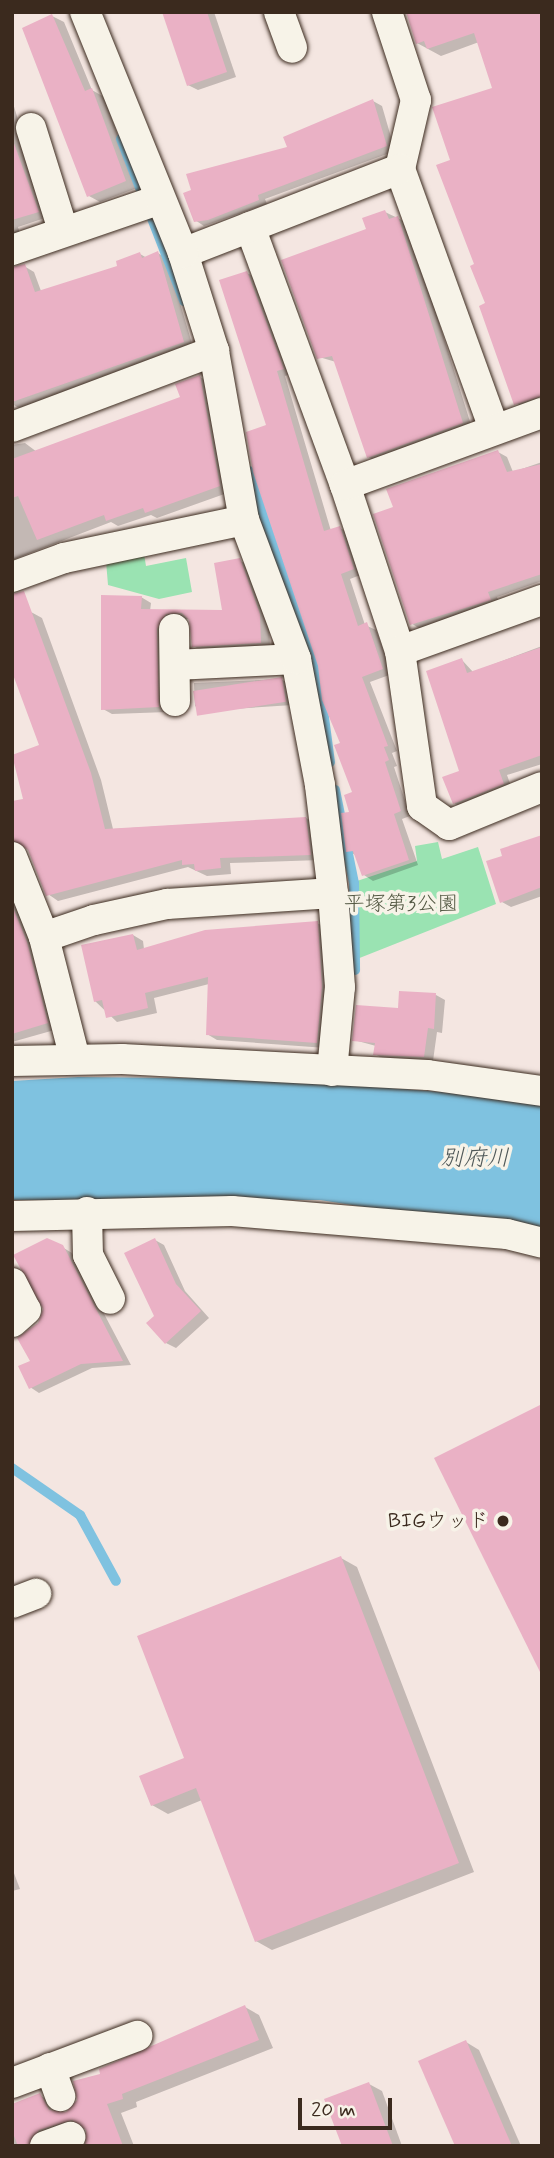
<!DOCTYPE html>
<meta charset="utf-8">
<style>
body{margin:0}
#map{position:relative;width:554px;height:2158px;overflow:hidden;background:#f4e6e1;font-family:Mynerve,"Klee One",sans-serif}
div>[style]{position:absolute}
.green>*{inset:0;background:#9ae3b2}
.water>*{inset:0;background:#7fc2e0}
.shadow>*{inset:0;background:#0003}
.stream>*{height:10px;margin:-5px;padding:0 5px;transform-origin:5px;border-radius:5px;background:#7fc2e0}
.building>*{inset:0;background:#eab1c5;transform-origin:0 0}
.roads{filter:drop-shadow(0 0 2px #3b2a1e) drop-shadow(0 0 2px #3b2a1e)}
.minor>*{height:30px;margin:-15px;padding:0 15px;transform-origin:15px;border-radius:15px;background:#f7f3e8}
.dots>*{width:19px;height:19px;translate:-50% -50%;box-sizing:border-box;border:4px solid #f7f3e8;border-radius:50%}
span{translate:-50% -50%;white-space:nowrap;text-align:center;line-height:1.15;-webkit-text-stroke:7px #f7f3e8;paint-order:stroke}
.park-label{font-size:21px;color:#535843}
.poi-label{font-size:21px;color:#3b2a1e}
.right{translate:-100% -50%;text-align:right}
.water-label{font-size:23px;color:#4f5858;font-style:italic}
.frame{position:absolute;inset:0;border:14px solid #3b2a1e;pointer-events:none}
.scale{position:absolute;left:298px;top:2098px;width:94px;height:32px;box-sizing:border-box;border:4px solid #3b2a1e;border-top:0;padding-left:9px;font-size:21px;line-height:24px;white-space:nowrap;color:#3b2a1e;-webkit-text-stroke:5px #f7f3e8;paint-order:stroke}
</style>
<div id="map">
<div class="green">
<div style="clip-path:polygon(144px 554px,146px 566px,186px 558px,192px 592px,159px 599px,108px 585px,106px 561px)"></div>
<div style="clip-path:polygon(438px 842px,442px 859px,478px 847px,496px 904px,357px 959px,357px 881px,417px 861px,415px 846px)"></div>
</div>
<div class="water">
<div style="clip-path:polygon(78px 1077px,279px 1079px,542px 1100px,542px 1235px,320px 1200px,12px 1200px,12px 1081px)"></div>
</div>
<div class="shadow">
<div style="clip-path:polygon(163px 12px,214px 12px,236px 77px,198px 90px,188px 85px)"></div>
<div style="clip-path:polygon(408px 12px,542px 12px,542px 408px,529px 411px,516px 403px,452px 162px,494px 89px,479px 42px,441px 56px,417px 43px)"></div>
<div style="clip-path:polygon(52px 16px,64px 22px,92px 90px,104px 97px,137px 188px,100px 202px,89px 196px)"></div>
<div style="clip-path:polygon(12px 100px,48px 217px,18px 227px,21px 237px,12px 242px)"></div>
<div style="clip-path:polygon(373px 101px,382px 106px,395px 151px,265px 199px,267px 204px,204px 226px,195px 220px,289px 149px)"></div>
<div style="clip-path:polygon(385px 212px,408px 223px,472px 428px,378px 463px,368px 457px,336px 362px,319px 357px)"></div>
<div style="clip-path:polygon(158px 253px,167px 259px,193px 347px,19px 408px,12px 404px,12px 268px,24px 266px,34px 272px,41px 291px,119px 267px,140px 254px,147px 258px)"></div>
<div style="clip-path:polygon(247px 273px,257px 278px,292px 374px,285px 376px,331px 531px,340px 528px,349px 533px,363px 574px,350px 579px,365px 625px,376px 630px,392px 674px,370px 682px,397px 751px,392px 753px,397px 766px,394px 767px,410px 816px,402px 819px,418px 865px,373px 881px,364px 875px,357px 856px,347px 850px,355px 793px,319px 666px,269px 426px)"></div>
<div style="clip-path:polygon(200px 377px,211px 383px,230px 492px,157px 518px,151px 515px,118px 526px,111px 522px,12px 560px,12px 445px,25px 443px,37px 452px,182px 398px)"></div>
<div style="clip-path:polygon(498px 452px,507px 457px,513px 472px,542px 462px,542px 581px,497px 597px,500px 605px,420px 629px,411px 623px,395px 508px)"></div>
<div style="clip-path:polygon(239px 560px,249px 566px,269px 621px,270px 648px,203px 651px,193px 646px,190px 619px,174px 619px,168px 712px,112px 714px,103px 709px,141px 597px,151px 603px,150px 611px,224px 612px)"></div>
<div style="clip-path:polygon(31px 612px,42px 618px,101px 780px,113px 829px,306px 818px,316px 825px,321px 860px,230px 863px,231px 874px,207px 876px,188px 867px,58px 901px,48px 894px,26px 845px,12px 850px,12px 808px,49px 805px)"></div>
<div style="clip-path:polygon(542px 646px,542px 764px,507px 775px,512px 789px,463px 809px,454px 803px,461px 772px,462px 660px,473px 672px)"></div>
<div style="clip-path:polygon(281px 679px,289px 684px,293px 705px,203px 711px,195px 706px,194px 683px)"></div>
<div style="clip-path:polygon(542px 837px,542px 896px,511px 907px,502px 902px)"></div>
<div style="clip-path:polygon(12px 887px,38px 950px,58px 1029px,12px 1042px)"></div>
<div style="clip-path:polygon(317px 923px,327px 928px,326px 1048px,217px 1040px,207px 1034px,209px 984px,154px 998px,157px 1013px,117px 1022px,95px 1001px,133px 935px,143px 941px,144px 949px)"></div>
<div style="clip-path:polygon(400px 993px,436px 995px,445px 1000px,442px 1033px,437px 1032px,433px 1061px,384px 1059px,375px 1054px,376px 1046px,354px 1040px,399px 1010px)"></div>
<div style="clip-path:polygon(155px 1240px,164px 1245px,185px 1291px,209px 1318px,176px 1348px,166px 1343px,156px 1316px)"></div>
<div style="clip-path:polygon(62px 1247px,72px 1253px,131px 1365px,92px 1368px,39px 1393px,30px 1387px,32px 1362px)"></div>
<div style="clip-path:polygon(341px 1558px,357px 1567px,474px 1872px,272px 1950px,256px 1941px,202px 1800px,168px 1814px,152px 1805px)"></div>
<div style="clip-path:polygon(12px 1868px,20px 1889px,12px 1891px)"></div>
<div style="clip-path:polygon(245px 2007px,259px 2015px,273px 2048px,136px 2102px,137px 2107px,121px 2113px,134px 2146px,85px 2146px,86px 2128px,12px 2146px,12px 2105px,40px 2095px,67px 2114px,102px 2075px)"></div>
<div style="clip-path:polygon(466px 2042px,479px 2050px,521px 2146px,457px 2146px)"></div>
<div style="clip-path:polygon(369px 2084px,382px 2091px,402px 2146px,343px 2146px)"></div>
</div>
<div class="stream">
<div style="left:121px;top:139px;width:174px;rotate:68.7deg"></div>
<div style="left:249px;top:471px;width:220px;rotate:71.5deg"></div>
<div style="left:319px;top:680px;width:83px;rotate:82.4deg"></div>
<div style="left:335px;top:790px;width:95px;rotate:78.5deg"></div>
<div style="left:354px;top:883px;width:87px;rotate:89.3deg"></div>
<div style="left:12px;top:1468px;width:83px;rotate:34.7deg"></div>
<div style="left:80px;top:1515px;width:75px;rotate:61.4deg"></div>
</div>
<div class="building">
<div style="clip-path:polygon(162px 12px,207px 12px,227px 72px,187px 86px)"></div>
<div style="clip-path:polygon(406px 12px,542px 12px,542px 396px,514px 405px,479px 306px,485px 303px,470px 266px,474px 264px,436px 165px,450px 160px,432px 107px,492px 88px,474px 33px,427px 49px,424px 41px,416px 44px)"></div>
<div style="clip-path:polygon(52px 14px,85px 91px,92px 88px,126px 181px,87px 197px,22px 28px)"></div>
<div style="clip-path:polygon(373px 99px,387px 146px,258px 195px,259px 200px,208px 220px,194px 222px,183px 193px,191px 190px,186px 174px,287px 147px,283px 137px)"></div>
<div style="clip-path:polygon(12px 138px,39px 212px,12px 220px)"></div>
<div style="clip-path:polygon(385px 210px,389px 219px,398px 216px,463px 423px,367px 458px,332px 356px,317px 359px,281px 260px,366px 229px,362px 218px)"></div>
<div style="clip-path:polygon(158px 251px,184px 342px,12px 402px,12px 267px,25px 264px,35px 292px,117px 266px,116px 261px,140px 252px,142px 258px)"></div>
<div style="clip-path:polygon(247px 271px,284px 369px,277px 371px,324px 531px,340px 526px,354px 569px,341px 574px,358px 626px,367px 622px,383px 669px,362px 677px,388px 746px,384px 747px,389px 760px,385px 762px,401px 811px,394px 814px,409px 860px,362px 876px,353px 851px,346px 852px,341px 813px,349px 812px,344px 795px,352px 792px,334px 745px,340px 743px,322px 700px,318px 666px,253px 472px,246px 432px,266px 425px,219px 280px)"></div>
<div style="clip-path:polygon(200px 375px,220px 486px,145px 513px,143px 508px,106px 521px,104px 515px,37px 540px,18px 496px,12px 498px,12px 459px,180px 397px,175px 384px)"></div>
<div style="clip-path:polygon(498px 450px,507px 472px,542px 464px,542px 574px,488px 592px,491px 600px,410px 625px,373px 514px,393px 507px,386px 489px)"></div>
<div style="clip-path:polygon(240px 558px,260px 614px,261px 643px,192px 647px,189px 620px,182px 613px,166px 614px,157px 629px,159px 707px,101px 710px,101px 595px,142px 596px,141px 609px,222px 610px,214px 563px)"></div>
<div style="clip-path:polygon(24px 591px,91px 773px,105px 829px,306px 817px,311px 855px,220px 858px,221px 868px,195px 871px,194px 864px,182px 865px,182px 860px,46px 896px,28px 850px,12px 840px,12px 801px,23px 799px,12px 755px,39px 745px,12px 672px,12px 594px)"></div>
<div style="clip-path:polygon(542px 647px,542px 755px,499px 770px,504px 784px,453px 804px,442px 777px,459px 771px,426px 671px,462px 658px,467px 673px)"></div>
<div style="left:282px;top:677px;width:25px;height:90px;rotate:81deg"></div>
<div style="clip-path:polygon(542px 835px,542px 887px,500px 903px,486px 861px,502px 856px,500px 849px)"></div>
<div style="clip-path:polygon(12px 905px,27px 942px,48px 1023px,12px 1034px)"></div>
<div style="clip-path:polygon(318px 921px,322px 987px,317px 1043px,206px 1035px,208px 977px,145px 993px,148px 1008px,106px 1018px,102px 1000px,94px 1002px,81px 945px,133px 934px,137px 950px,205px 930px)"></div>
<div style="clip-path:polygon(399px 991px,436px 993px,434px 1029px,428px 1028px,424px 1057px,373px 1055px,375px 1043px,352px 1041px,356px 1005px,398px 1008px)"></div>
<div style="clip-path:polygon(47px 1238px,63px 1245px,123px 1361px,81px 1364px,29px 1389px,18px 1366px,30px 1361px,17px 1338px,38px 1323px,43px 1309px,13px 1255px)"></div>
<div style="clip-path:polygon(155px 1238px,176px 1284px,201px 1311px,165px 1344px,146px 1323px,154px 1316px,124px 1253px)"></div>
<div style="clip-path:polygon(542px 1404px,542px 1676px,434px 1458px)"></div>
<div style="clip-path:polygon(341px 1556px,459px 1863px,255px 1942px,196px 1788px,151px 1806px,139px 1776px,184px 1758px,137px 1636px)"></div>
<div style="clip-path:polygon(245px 2005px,259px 2040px,122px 2094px,123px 2099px,107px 2104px,123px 2146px,85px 2146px,86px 2130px,72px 2120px,39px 2130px,28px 2146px,18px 2146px,12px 2131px,12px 2104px,40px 2093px,49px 2110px,66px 2112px,77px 2100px,73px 2081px,100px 2074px,99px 2069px)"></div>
<div style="clip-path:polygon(466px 2040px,512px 2146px,455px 2146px,418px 2061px)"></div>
<div style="clip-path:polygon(369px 2082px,393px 2146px,342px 2146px,324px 2099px)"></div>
</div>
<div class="roads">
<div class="minor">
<div style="left:279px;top:12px;width:38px;rotate:70deg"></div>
<div style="left:387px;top:12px;width:93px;rotate:71.8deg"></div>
<div style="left:416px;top:100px;width:71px;rotate:103.1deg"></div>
<div style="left:400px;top:169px;width:276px;rotate:70.1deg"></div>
<div style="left:31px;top:128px;width:107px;rotate:72.6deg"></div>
<div style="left:250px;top:227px;width:275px;rotate:69.8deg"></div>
<div style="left:345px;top:485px;width:175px;rotate:71.7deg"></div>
<div style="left:400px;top:651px;width:157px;rotate:81.9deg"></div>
<div style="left:422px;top:806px;width:33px;rotate:35deg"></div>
<div style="left:449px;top:825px;width:100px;rotate:-22.2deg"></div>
<div style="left:12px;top:250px;width:154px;rotate:-18.9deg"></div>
<div style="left:183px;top:253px;width:233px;rotate:-21.2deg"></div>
<div style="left:12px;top:427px;width:216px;rotate:-20.6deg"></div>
<div style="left:345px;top:485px;width:210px;rotate:-20.1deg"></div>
<div style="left:12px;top:577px;width:55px;rotate:-20.1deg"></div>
<div style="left:64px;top:558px;width:184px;rotate:-11.9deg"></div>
<div style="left:174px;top:629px;width:72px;rotate:89.2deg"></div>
<div style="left:400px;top:651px;width:151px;rotate:-19.8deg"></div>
<div style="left:175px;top:665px;width:121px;rotate:-2.8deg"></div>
<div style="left:12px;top:857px;width:86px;rotate:68.2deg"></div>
<div style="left:75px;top:1059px;width:126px;rotate:-104.3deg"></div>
<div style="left:44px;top:937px;width:53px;rotate:-18.8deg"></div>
<div style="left:94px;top:920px;width:75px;rotate:-12.4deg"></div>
<div style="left:167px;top:904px;width:166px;rotate:-3.8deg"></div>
<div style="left:333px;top:893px;width:109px;rotate:-96.9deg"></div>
<div style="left:320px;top:785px;width:128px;rotate:-100.8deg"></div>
<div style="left:296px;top:659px;width:148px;rotate:-110.5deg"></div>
<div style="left:244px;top:520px;width:172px;rotate:-100.1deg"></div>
<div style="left:214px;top:351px;width:103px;rotate:-107.6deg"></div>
<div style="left:183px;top:253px;width:260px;rotate:-112.1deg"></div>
<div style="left:12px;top:1061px;width:110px;rotate:-1deg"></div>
<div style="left:122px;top:1059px;width:306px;rotate:3deg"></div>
<div style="left:428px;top:1075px;width:115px;rotate:8deg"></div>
<div style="left:332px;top:1071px;width:84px;rotate:-84.6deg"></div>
<div style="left:340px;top:987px;width:94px;rotate:-94.3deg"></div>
<div style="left:87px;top:1212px;width:43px;rotate:88.7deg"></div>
<div style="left:88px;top:1255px;width:49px;rotate:63.4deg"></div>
<div style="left:12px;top:1216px;width:220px;rotate:-1.3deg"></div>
<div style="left:232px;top:1211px;width:276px;rotate:4.8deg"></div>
<div style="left:507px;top:1234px;width:36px;rotate:14deg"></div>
<div style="left:12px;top:1283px;width:30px;rotate:63deg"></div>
<div style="left:26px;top:1310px;width:18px;rotate:139deg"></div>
<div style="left:12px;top:1603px;width:26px;rotate:-21deg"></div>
<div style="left:50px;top:2068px;width:30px;rotate:70deg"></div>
<div style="left:12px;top:2083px;width:134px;rotate:-20.6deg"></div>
<div style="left:45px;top:2146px;width:27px;rotate:-20deg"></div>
</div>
</div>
<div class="dots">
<div style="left:503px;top:1521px;background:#3b2a1e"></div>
</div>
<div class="park-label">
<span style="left:401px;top:904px">平塚第3公園</span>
</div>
<div class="poi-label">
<span class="right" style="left:489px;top:1521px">BIGウッド</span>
</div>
<div class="water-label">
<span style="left:475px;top:1159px">別府川</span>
</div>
<div class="frame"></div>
<div class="scale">20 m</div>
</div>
